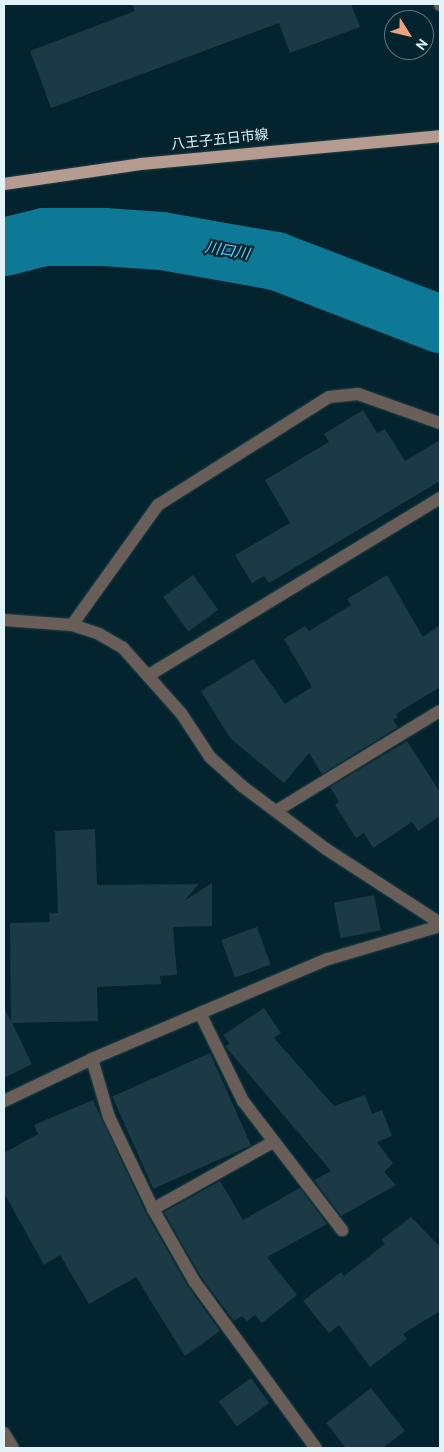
<!DOCTYPE html>
<meta charset="utf-8">
<style>
body{margin:0}
#map{position:relative;width:444px;height:1452px;overflow:hidden;background:#03242e;font-family:Overpass,"Noto Sans JP",sans-serif}
div>[style]{position:absolute}
.river>*{height:58px;margin:-29px;padding:0 29px;transform-origin:29px;border-radius:29px;background:#0d7996}
.building>*{inset:0;background:#1b3a45;transform-origin:0 0}
.roads{filter:drop-shadow(0 0 1px #22414a) drop-shadow(0 0 1px #22414a)}
.lane>*{height:12px;margin:-6px;padding:0 6px;transform-origin:6px;border-radius:6px;background:#6a5e58}
.street>*{height:12px;margin:-6px;padding:0 6px;transform-origin:6px;border-radius:6px;background:#6a5e58}
.primary>*{height:12px;margin:-6px;padding:0 6px;transform-origin:6px;border-radius:6px;background:#b69c90}
span{translate:-50% -50%;white-space:nowrap;text-align:center;line-height:1.15;-webkit-text-stroke:4px #03242e;paint-order:stroke}
.street-label{font-size:14px;color:#e1f2f9}
.water-label{font-size:15px;color:#5ed7ff;font-style:italic}
.frame{position:absolute;inset:0;border:5px solid #e1f2f9;pointer-events:none}
.north{position:absolute;left:384px;top:10px;width:50px;height:50px;box-sizing:border-box;background:#03242e;border:1px solid #5c767f;border-radius:50%;rotate:126deg;font-size:14px;font-weight:700;line-height:20px;text-align:center;color:#e1f2f9}
.north::after{content:'';display:block;margin:auto;width:18px;height:22px;background:#f1a17c;clip-path:polygon(50% 0,100% 100%,50% 72%,0 100%)}
</style>
<div id="map">
<div class="river">
<div style="left:4px;top:247px;width:41px;rotate:-14deg"></div>
<div style="left:44px;top:237px;width:60px"></div>
<div style="left:104px;top:237px;width:58px;rotate:3.9deg"></div>
<div style="left:162px;top:241px;width:116px;rotate:10deg"></div>
<div style="left:276px;top:261px;width:176px;rotate:21deg"></div>
</div>
<div class="building">
<div style="clip-path:polygon(132px 4px,351px 4px,360px 27px,290px 53px,279px 23px,51px 108px,30px 51px,135px 11px)"></div>
<div style="clip-path:polygon(363px 410px,377px 433px,385px 429px,405px 461px,440px 440px,440px 481px,269px 583px,264px 576px,252px 583px,235px 555px,290px 523px,265px 480px,329px 442px,324px 434px)"></div>
<div style="left:193px;top:575px;width:43px;height:37px;rotate:54deg"></div>
<div style="clip-path:polygon(387px 575px,423px 637px,440px 625px,440px 687px,396px 714px,398px 717px,393px 720px,398px 727px,322px 774px,309px 753px,284px 783px,230px 738px,201px 691px,253px 659px,285px 704px,312px 687px,284px 639px,305px 626px,309px 631px,351px 605px,347px 599px)"></div>
<div style="clip-path:polygon(407px 741px,440px 792px,440px 816px,418px 831px,412px 822px,373px 848px,364px 833px,356px 838px,335px 805px,339px 802px,330px 787px)"></div>
<div style="clip-path:polygon(95px 829px,97px 885px,199px 884px,184px 901px,212px 883px,212px 926px,173px 927px,177px 975px,160px 976px,161px 984px,97px 987px,98px 1021px,12px 1023px,32px 1064px,4px 1078px,4px 1007px,11px 1022px,10px 923px,50px 922px,49px 913px,58px 913px,55px 831px)"></div>
<div style="left:374px;top:895px;width:36px;height:41px;rotate:79deg"></div>
<div style="left:257px;top:927px;width:40px;height:38px;rotate:70deg"></div>
<div style="clip-path:polygon(264px 1008px,281px 1033px,274px 1038px,334px 1106px,365px 1095px,372px 1114px,382px 1110px,392px 1136px,377px 1142px,393px 1163px,384px 1172px,396px 1185px,341px 1216px,314px 1180px,331px 1171px,225px 1046px,230px 1044px,223px 1035px)"></div>
<div style="left:210px;top:1053px;width:101px;height:107px;rotate:66deg"></div>
<div style="clip-path:polygon(93px 1100px,146px 1213px,187px 1285px,220px 1331px,185px 1356px,136px 1277px,89px 1304px,60px 1255px,44px 1265px,4px 1193px,4px 1153px,38px 1134px,34px 1125px)"></div>
<div style="clip-path:polygon(220px 1181px,243px 1220px,300px 1188px,327px 1224px,267px 1257px,297px 1295px,262px 1323px,255px 1315px,247px 1321px,242px 1316px,234px 1321px,201px 1277px,164px 1212px)"></div>
<div style="clip-path:polygon(411px 1217px,440px 1247px,440px 1311px,403px 1334px,407px 1339px,370px 1367px,339px 1325px,329px 1333px,303px 1301px,341px 1272px,344px 1276px,385px 1244px,381px 1240px)"></div>
<div style="left:251px;top:1378px;width:31px;height:40px;rotate:54deg"></div>
<div style="clip-path:polygon(371px 1388px,405px 1431px,383px 1448px,346px 1448px,326px 1423px)"></div>
</div>
<div class="roads">
<div class="lane">
<div style="left:200px;top:1013px;width:98px;rotate:64deg"></div>
<div style="left:243px;top:1101px;width:163px;rotate:52.5deg"></div>
<div style="left:92px;top:1059px;width:60px;rotate:73.7deg"></div>
<div style="left:109px;top:1117px;width:102px;rotate:64.4deg"></div>
<div style="left:153px;top:1209px;width:83px;rotate:60.3deg"></div>
<div style="left:194px;top:1281px;width:207px;rotate:53.9deg"></div>
<div style="left:153px;top:1209px;width:137px;rotate:-29.2deg"></div>
</div>
<div class="street">
<div style="left:440px;top:4px;width:1px;rotate:90deg"></div>
<div style="left:4px;top:620px;width:68px;rotate:4.2deg"></div>
<div style="left:72px;top:625px;width:28px;rotate:18deg"></div>
<div style="left:99px;top:634px;width:28px;rotate:30deg"></div>
<div style="left:123px;top:648px;width:87px;rotate:48.3deg"></div>
<div style="left:181px;top:713px;width:53px;rotate:56.6deg"></div>
<div style="left:210px;top:757px;width:43px;rotate:42.2deg"></div>
<div style="left:242px;top:786px;width:105px;rotate:36.9deg"></div>
<div style="left:326px;top:849px;width:136px;rotate:33deg"></div>
<div style="left:72px;top:625px;width:148px;rotate:-54.4deg"></div>
<div style="left:158px;top:505px;width:202px;rotate:-32.3deg"></div>
<div style="left:329px;top:397px;width:29px;rotate:-6deg"></div>
<div style="left:358px;top:394px;width:87px;rotate:19.5deg"></div>
<div style="left:149px;top:675px;width:341px;rotate:-31.3deg"></div>
<div style="left:276px;top:811px;width:192px;rotate:-31.4deg"></div>
<div style="left:4px;top:1101px;width:98px;rotate:-25.5deg"></div>
<div style="left:92px;top:1059px;width:256px;rotate:-23deg"></div>
<div style="left:328px;top:959px;width:117px;rotate:-16.4deg"></div>
<div style="left:4px;top:1433px;width:17px;rotate:59deg"></div>
</div>
<div class="primary">
<div style="left:4px;top:184px;width:138px;rotate:-8.3deg"></div>
<div style="left:141px;top:164px;width:300px;rotate:-5.3deg"></div>
</div>
</div>
<div class="street-label">
<span style="left:220px;top:141px;rotate:-6deg">八王子五日市線</span>
</div>
<div class="water-label">
<span style="left:227px;top:252px;rotate:10deg">川口川</span>
</div>
<div class="frame"></div>
<div class="north">N</div>
</div>
